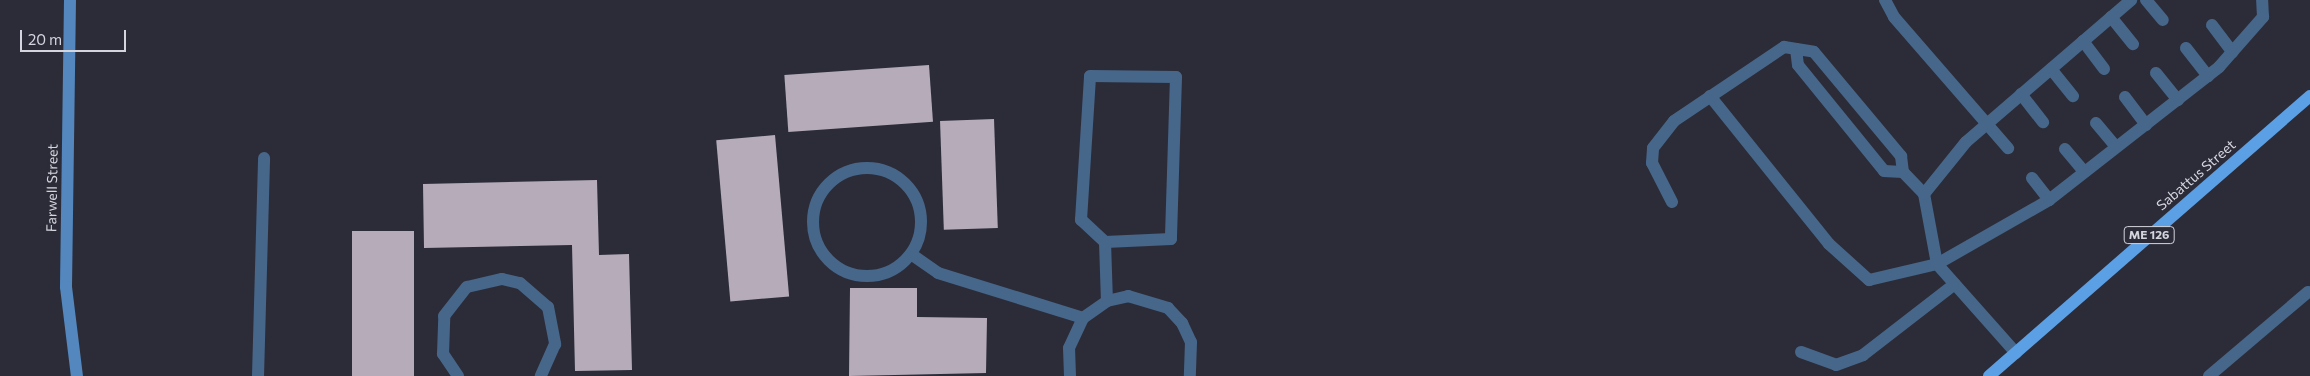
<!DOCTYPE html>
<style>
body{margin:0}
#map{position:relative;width:2310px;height:376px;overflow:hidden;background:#2c2c39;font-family:Commissioner,sans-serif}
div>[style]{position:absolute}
.building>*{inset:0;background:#b6acb9;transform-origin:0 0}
.lane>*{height:12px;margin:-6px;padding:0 6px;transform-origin:6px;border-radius:6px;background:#47678a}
.lane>.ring{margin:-6px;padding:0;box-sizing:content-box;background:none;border:12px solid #47678a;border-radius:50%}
.street>*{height:12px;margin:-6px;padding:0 6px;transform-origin:6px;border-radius:6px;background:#47678a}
.secondary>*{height:12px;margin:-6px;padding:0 6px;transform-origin:6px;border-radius:6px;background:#5387bd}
.primary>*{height:12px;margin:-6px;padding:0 6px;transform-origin:6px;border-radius:6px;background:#5b9fe5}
span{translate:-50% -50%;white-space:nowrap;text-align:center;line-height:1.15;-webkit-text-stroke:5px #2c2c39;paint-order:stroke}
.shield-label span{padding:1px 4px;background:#2c2c39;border:1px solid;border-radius:4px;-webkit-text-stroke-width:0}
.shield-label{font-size:12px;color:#d4d5dd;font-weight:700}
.street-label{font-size:14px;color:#d4d5dd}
.scale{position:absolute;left:20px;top:30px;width:106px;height:22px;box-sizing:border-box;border:2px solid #d4d5dd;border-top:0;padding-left:6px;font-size:15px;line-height:18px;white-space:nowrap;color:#d4d5dd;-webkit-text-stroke:4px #2c2c39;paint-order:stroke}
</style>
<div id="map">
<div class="building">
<div style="left:929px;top:65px;width:57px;height:145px;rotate:86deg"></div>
<div style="left:994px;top:119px;width:109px;height:54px;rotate:88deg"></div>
<div style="left:775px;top:135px;width:162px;height:59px;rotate:85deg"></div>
<div style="clip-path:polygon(597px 180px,599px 255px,629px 254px,632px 370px,575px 371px,572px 245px,424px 248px,423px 184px)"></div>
<div style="left:352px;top:231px;width:62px;height:145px"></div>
<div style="clip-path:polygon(850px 288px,917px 288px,917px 317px,987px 318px,986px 373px,849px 376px)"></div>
</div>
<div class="lane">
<div style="left:1885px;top:0;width:19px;rotate:62deg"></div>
<div style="left:1894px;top:17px;width:174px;rotate:49deg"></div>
<div style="left:2146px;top:0;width:26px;rotate:50deg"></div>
<div style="left:2111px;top:17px;width:35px;rotate:51deg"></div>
<div style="left:2212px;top:25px;width:34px;rotate:53deg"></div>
<div style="left:2083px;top:41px;width:35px;rotate:53deg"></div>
<div style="left:2186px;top:48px;width:36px;rotate:52deg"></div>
<div style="left:1796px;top:49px;width:16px;rotate:83deg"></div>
<div style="left:1798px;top:65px;width:136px;rotate:50.9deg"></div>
<div style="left:1884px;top:171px;width:19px;rotate:3deg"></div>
<div style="left:2051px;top:69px;width:35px;rotate:51deg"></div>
<div style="left:2156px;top:73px;width:35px;rotate:51deg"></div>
<div style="left:2021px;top:94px;width:36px;rotate:52deg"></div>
<div style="left:1710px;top:96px;width:190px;rotate:51.2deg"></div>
<div style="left:1829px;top:244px;width:54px;rotate:42deg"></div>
<div style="left:1869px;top:280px;width:70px;rotate:-13.2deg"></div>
<div style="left:1937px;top:264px;width:71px;rotate:-100.5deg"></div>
<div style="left:1924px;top:194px;width:67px;rotate:-51.1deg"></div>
<div style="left:1966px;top:142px;width:218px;rotate:-40.7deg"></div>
<div style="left:2125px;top:97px;width:35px;rotate:53deg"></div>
<div style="left:2096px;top:123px;width:31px;rotate:50deg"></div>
<div style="left:2065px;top:149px;width:30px;rotate:50deg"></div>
<div class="ring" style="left:813px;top:168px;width:96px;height:96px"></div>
<div style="left:2032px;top:178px;width:28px;rotate:52deg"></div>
<div style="left:1672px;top:202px;width:44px;rotate:-117.1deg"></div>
<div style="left:1652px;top:163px;width:15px;rotate:-86deg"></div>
<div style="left:1653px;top:148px;width:34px;rotate:-52deg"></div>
<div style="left:1674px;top:121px;width:133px;rotate:-33.9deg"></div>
<div style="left:1784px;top:47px;width:30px;rotate:9deg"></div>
<div style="left:1814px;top:52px;width:136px;rotate:50.1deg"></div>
<div style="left:1901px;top:156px;width:16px;rotate:83deg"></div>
<div style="left:1903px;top:172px;width:30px;rotate:46deg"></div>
<div style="left:1105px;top:242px;width:33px;rotate:-137deg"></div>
<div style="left:1081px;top:220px;width:144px;rotate:-86.4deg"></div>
<div style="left:1090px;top:76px;width:86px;rotate:0.7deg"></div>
<div style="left:1176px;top:77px;width:162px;rotate:91.8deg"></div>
<div style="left:1171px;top:239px;width:66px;rotate:177.4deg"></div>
<div style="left:1105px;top:242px;width:59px;rotate:88.1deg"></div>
<div style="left:911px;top:254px;width:33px;rotate:35deg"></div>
<div style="left:938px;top:273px;width:152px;rotate:17.2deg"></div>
<div style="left:1801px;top:352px;width:37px;rotate:20deg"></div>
<div style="left:1836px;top:365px;width:29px;rotate:-20deg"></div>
<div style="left:1863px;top:355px;width:116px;rotate:-37.7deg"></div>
<div style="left:2016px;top:353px;width:119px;rotate:-131.6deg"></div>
<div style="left:1937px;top:264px;width:129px;rotate:-29.7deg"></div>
<div style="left:2049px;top:200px;width:216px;rotate:-38deg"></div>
<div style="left:2219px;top:67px;width:67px;rotate:-48.7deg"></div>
<div style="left:2263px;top:17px;width:17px;rotate:-93deg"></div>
<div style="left:258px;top:376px;width:218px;rotate:-88.4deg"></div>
<div style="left:458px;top:376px;width:27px;rotate:-124deg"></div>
<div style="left:443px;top:354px;width:38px;rotate:-88deg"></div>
<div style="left:444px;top:316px;width:37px;rotate:-52deg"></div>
<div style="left:467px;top:287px;width:36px;rotate:-13deg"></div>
<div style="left:502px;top:279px;width:18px;rotate:13deg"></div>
<div style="left:520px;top:283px;width:37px;rotate:41deg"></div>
<div style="left:548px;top:307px;width:38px;rotate:79deg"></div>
<div style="left:555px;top:344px;width:35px;rotate:114deg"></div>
<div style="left:2209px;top:376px;width:130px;rotate:-40.3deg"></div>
</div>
<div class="street">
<div style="left:1070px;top:376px;width:28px;rotate:-92deg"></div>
<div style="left:1069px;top:348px;width:33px;rotate:-65deg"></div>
<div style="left:1083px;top:318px;width:29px;rotate:-35deg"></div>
<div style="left:1107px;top:301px;width:22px;rotate:-13deg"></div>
<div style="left:1128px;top:296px;width:42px;rotate:16.7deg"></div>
<div style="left:1168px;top:308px;width:21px;rotate:47deg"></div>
<div style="left:1182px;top:323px;width:21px;rotate:65deg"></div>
<div style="left:1191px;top:342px;width:34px;rotate:92deg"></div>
</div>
<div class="secondary">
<div style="left:70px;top:0;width:287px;rotate:90.8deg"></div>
<div style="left:66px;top:287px;width:90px;rotate:83deg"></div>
</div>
<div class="primary">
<div style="left:1989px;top:376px;width:426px;rotate:-41.1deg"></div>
</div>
<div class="shield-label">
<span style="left:2149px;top:235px">ME 126</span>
</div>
<div class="street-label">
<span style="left:2196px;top:175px;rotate:-41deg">Sabattus Street</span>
<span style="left:52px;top:188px;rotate:-89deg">Farwell Street</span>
</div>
<div class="scale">20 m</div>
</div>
